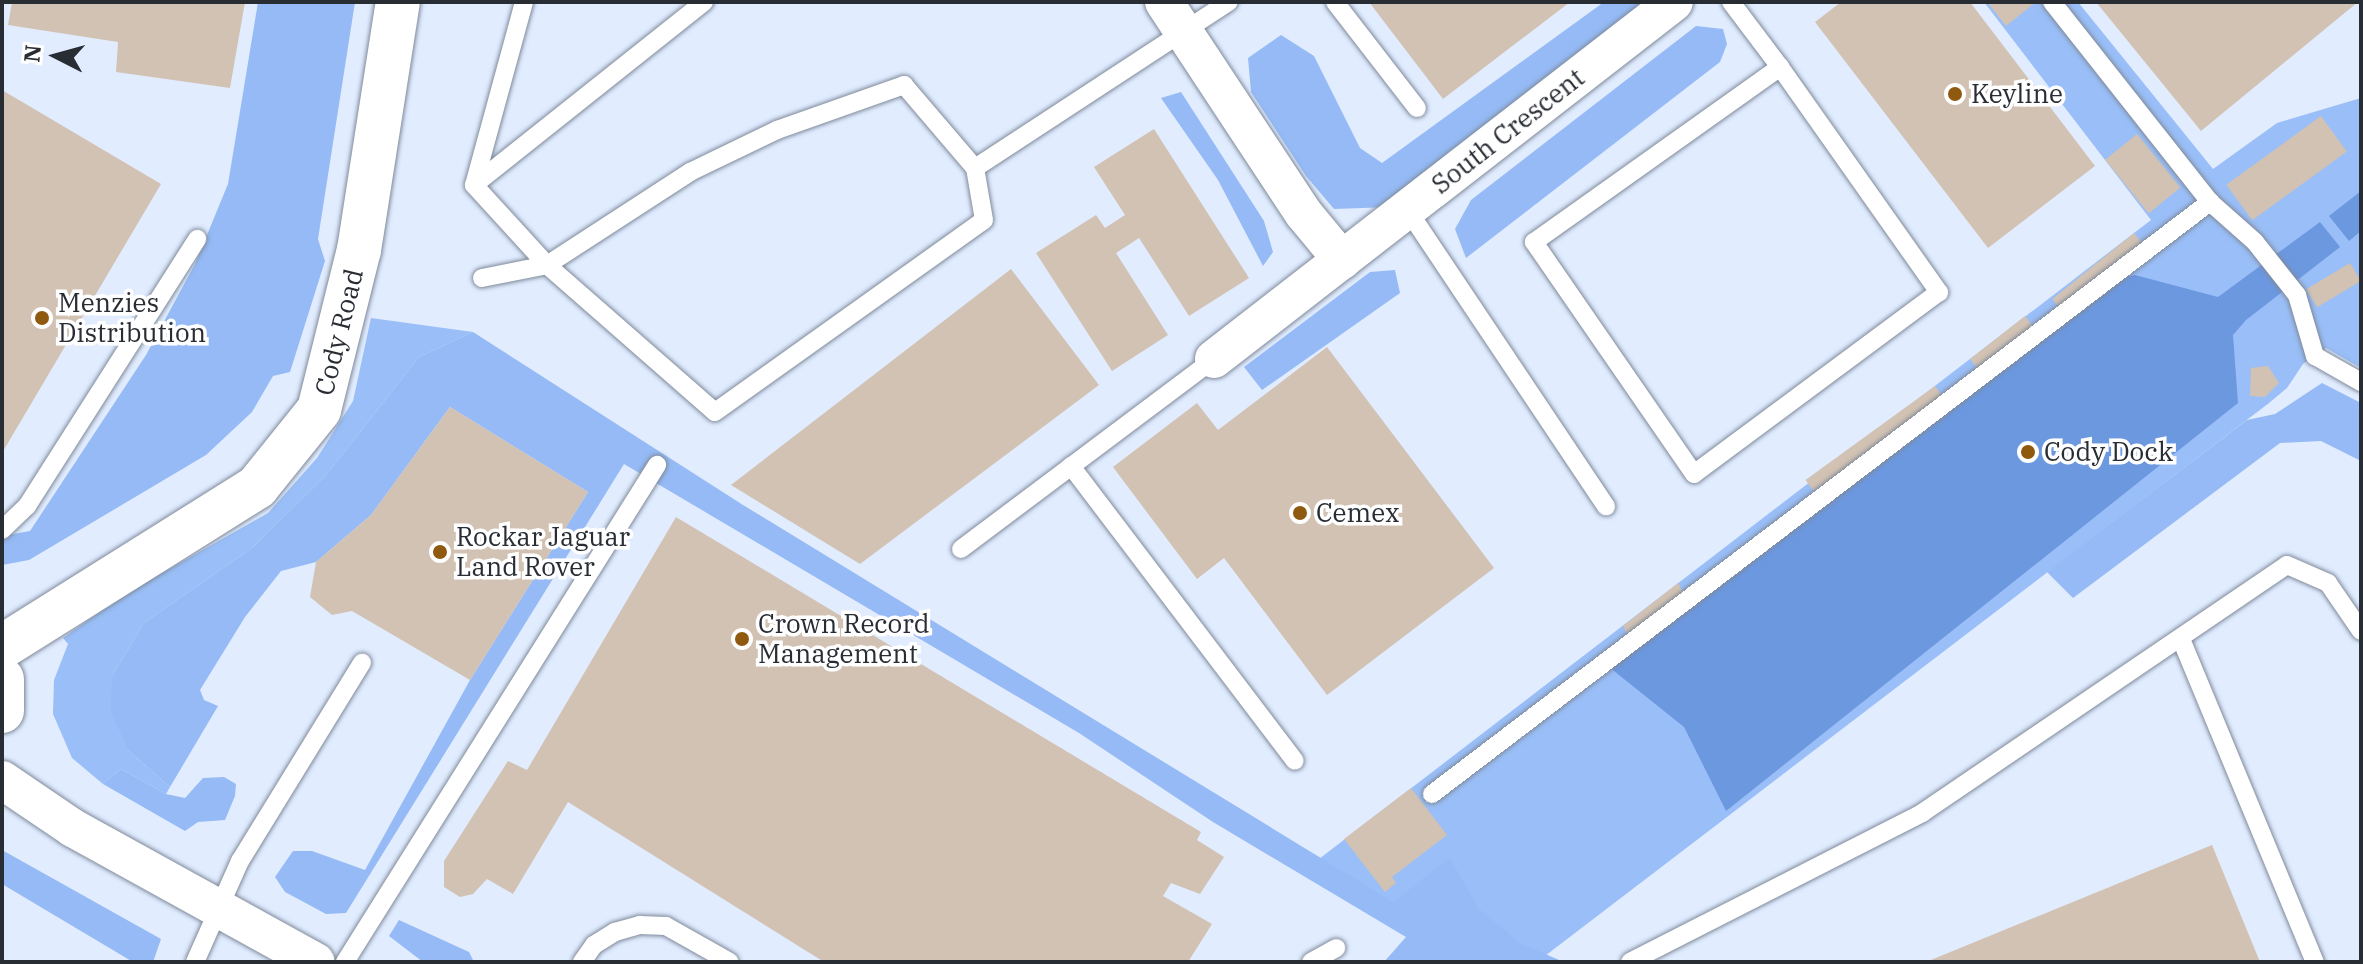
<!DOCTYPE html>
<style>
body{margin:0}
#map{position:relative;width:2363px;height:964px;overflow:hidden;background:#e1ecff;font-family:"IBM Plex Serif",serif}
div>[style]{position:absolute}
.green>*{inset:0;background:#9abef7}
.forest>*{inset:0;background:#95baf5}
.water>*{inset:0;background:#6c98e0}
.building>*{inset:0;background:#d2c2b3;transform-origin:0 0}
.roads{filter:drop-shadow(0 0 2px #7f8a9a) drop-shadow(0 0 2px #7f8a9a)}
.lane>*{height:18px;margin:-9px;padding:0 9px;transform-origin:9px;border-radius:9px;background:#fff}
.street>*{height:38px;margin:-19px;padding:0 19px;transform-origin:19px;border-radius:19px;background:#fff}
.secondary>*{height:44px;margin:-22px;padding:0 22px;transform-origin:22px;border-radius:22px;background:#fff}
.dots>*{width:22px;height:22px;translate:-50% -50%;box-sizing:border-box;border:4px solid #fff;border-radius:50%}
span{translate:-50% -50%;white-space:nowrap;text-align:center;line-height:1.15;-webkit-text-stroke:7px #fff;paint-order:stroke}
.poi-label{font-size:26px;color:#282c33}
.left{translate:0 -50%;text-align:left}
.street-label{font-size:26px;color:#282c33}
.frame{position:absolute;inset:0;border:4px solid #282c33;pointer-events:none}
.north{position:absolute;left:16px;top:16px;width:80px;height:80px;-webkit-text-stroke:6px #fff;paint-order:stroke;rotate:276deg;font-size:22px;font-weight:700;line-height:32px;text-align:center;color:#282c33}
.north::after{content:'';display:block;margin:auto;width:28px;height:36px;background:#282c33;clip-path:polygon(50% 0,100% 100%,50% 72%,0 100%)}
</style>
<div id="map">
<div class="green">
<div style="clip-path:polygon(1984px 2px,2078px 2px,2213px 169px,2277px 123px,2361px 98px,2361px 368px,2326px 348px,2303px 364px,2287px 388px,2269px 403px,1537px 962px,1488px 962px,1319px 859px,2151px 220px)"></div>
<div style="clip-path:polygon(371px 318px,473px 332px,419px 357px,327px 474px,252px 548px,144px 623px,112px 676px,128px 750px,170px 787px,166px 794px,121px 769px,103px 784px,72px 758px,53px 714px,54px 680px,68px 644px,63px 638px,127px 593px,268px 513px,317px 458px,353px 401px)"></div>
</div>
<div class="forest">
<div style="clip-path:polygon(258px 2px,355px 2px,318px 239px,325px 261px,290px 372px,273px 376px,252px 412px,206px 455px,29px 560px,2px 565px,2px 536px,30px 531px,146px 355px,195px 264px,228px 184px)"></div>
<div style="clip-path:polygon(1604px 2px,1662px 2px,1390px 207px,1334px 209px,1306px 176px,1251px 92px,1248px 58px,1281px 35px,1314px 56px,1360px 148px,1382px 163px)"></div>
<div style="clip-path:polygon(1696px 26px,1723px 29px,1727px 44px,1720px 62px,1466px 258px,1455px 229px,1471px 200px)"></div>
<div style="clip-path:polygon(1181px 92px,1264px 221px,1273px 252px,1263px 266px,1218px 180px,1161px 98px)"></div>
<div style="clip-path:polygon(1395px 270px,1400px 293px,1262px 390px,1244px 367px,1370px 272px)"></div>
<div style="clip-path:polygon(473px 332px,743px 505px,1393px 902px,1450px 858px,1478px 908px,1520px 943px,1559px 960px,1384px 962px,1406px 937px,1213px 822px,1079px 733px,624px 464px,346px 913px,326px 914px,285px 892px,275px 877px,293px 851px,312px 851px,365px 870px,470px 680px,588px 492px,450px 407px,371px 515px,316px 562px,281px 571px,245px 617px,200px 690px,204px 700px,218px 706px,170px 787px,128px 750px,111px 711px,112px 676px,144px 623px,252px 548px,327px 474px,419px 357px)"></div>
<div style="clip-path:polygon(2322px 383px,2361px 403px,2361px 461px,2321px 441px,2280px 443px,2073px 598px,2047px 572px,2247px 420px,2275px 414px)"></div>
<div style="clip-path:polygon(121px 769px,166px 794px,185px 798px,203px 778px,224px 777px,236px 784px,235px 796px,225px 820px,198px 822px,185px 831px,103px 784px)"></div>
<div style="clip-path:polygon(2px 850px,161px 939px,153px 962px,133px 962px,2px 884px)"></div>
<div style="clip-path:polygon(399px 920px,469px 952px,474px 962px,423px 962px,389px 936px)"></div>
</div>
<div class="water">
<div style="clip-path:polygon(2361px 191px,2361px 231px,2349px 241px,2329px 216px)"></div>
<div style="clip-path:polygon(2320px 222px,2340px 247px,2246px 320px,2233px 335px,2238px 403px,1726px 811px,1684px 727px,1609px 667px,2122px 278px,2135px 275px,2218px 297px)"></div>
</div>
<div class="building">
<div style="clip-path:polygon(12px 2px,245px 2px,230px 88px,116px 72px,118px 42px,8px 25px)"></div>
<div style="clip-path:polygon(1369px 2px,1570px 2px,1443px 99px)"></div>
<div style="clip-path:polygon(1841px 2px,1970px 2px,2095px 166px,1988px 248px,1815px 22px)"></div>
<div style="clip-path:polygon(1987px 2px,2036px 2px,2006px 26px)"></div>
<div style="clip-path:polygon(2096px 2px,2358px 2px,2201px 131px)"></div>
<div style="clip-path:polygon(2px 90px,161px 184px,2px 453px)"></div>
<div style="left:2321px;top:116px;width:44px;height:117px;rotate:54deg"></div>
<div style="clip-path:polygon(1154px 129px,1249px 278px,1189px 316px,1139px 238px,1116px 253px,1168px 335px,1112px 371px,1036px 253px,1096px 215px,1105px 228px,1125px 215px,1094px 167px)"></div>
<div style="left:2137px;top:134px;width:69px;height:41px;rotate:51deg"></div>
<div style="left:2134px;top:233px;width:13px;height:105px;rotate:51deg"></div>
<div style="left:2350px;top:263px;width:21px;height:51px;rotate:59deg"></div>
<div style="clip-path:polygon(1011px 269px,1099px 385px,860px 564px,731px 485px)"></div>
<div style="clip-path:polygon(2025px 316px,2034px 328px,1978px 369px,1970px 359px)"></div>
<div style="clip-path:polygon(1327px 347px,1494px 568px,1327px 695px,1224px 558px,1197px 579px,1113px 467px,1197px 403px,1218px 430px)"></div>
<div style="clip-path:polygon(2268px 366px,2279px 383px,2265px 397px,2250px 396px,2251px 368px)"></div>
<div style="left:1935px;top:386px;width:14px;height:160px;rotate:54deg"></div>
<div style="clip-path:polygon(450px 407px,588px 492px,470px 680px,352px 611px,332px 615px,310px 597px,316px 562px,371px 515px)"></div>
<div style="clip-path:polygon(676px 517px,1201px 832px,1197px 840px,1224px 857px,1200px 894px,1171px 883px,1163px 896px,1212px 924px,1188px 962px,824px 962px,568px 802px,513px 894px,487px 879px,473px 894px,460px 897px,444px 887px,444px 861px,508px 761px,527px 770px)"></div>
<div style="clip-path:polygon(1678px 583px,1684px 594px,1628px 635px,1623px 626px)"></div>
<div style="clip-path:polygon(1411px 788px,1447px 835px,1392px 877px,1396px 883px,1385px 892px,1344px 839px)"></div>
<div style="clip-path:polygon(2212px 845px,2260px 962px,1926px 962px)"></div>
</div>
<div class="roads">
<div class="lane">
<div style="left:1335px;top:2px;width:134px;rotate:52.3deg"></div>
<div style="left:1731px;top:2px;width:81px;rotate:53deg"></div>
<div style="left:1780px;top:67px;width:276px;rotate:54.8deg"></div>
<div style="left:1939px;top:292px;width:305px;rotate:143.4deg"></div>
<div style="left:1694px;top:474px;width:282px;rotate:-124.6deg"></div>
<div style="left:1534px;top:242px;width:302px;rotate:-35.4deg"></div>
<div style="left:2052px;top:2px;width:255px;rotate:51.7deg"></div>
<div style="left:2210px;top:202px;width:60px;rotate:41.6deg"></div>
<div style="left:2255px;top:242px;width:68px;rotate:51.6deg"></div>
<div style="left:2297px;top:295px;width:64px;rotate:73.6deg"></div>
<div style="left:2315px;top:356px;width:53px;rotate:29.5deg"></div>
<div style="left:474px;top:185px;width:108px;rotate:47.6deg"></div>
<div style="left:547px;top:265px;width:223px;rotate:41.2deg"></div>
<div style="left:715px;top:412px;width:330px;rotate:-35.5deg"></div>
<div style="left:984px;top:220px;width:53px;rotate:-99.8deg"></div>
<div style="left:474px;top:185px;width:294px;rotate:-38.5deg"></div>
<div style="left:474px;top:185px;width:190px;rotate:-74.7deg"></div>
<div style="left:1407px;top:209px;width:358px;rotate:56.2deg"></div>
<div style="left:482px;top:278px;width:66px;rotate:-11.3deg"></div>
<div style="left:547px;top:265px;width:171px;rotate:-33deg"></div>
<div style="left:690px;top:172px;width:97px;rotate:-25.8deg"></div>
<div style="left:777px;top:130px;width:135px;rotate:-19.5deg"></div>
<div style="left:904px;top:85px;width:109px;rotate:49.5deg"></div>
<div style="left:975px;top:168px;width:303px;rotate:-33.2deg"></div>
<div style="left:1071px;top:466px;width:370px;rotate:52.8deg"></div>
<div style="left:2px;top:530px;width:35px;rotate:-44deg"></div>
<div style="left:27px;top:506px;width:317px;rotate:-57.5deg"></div>
<div style="left:961px;top:549px;width:316px;rotate:-36.9deg"></div>
<div style="left:2181px;top:639px;width:350px;rotate:67.5deg"></div>
<div style="left:1432px;top:794px;width:978px;rotate:-37.27deg"></div>
<div style="left:195px;top:962px;width:111px;rotate:-66deg"></div>
<div style="left:240px;top:861px;width:233px;rotate:-58.4deg"></div>
<div style="left:345px;top:962px;width:587px;rotate:-57.88deg"></div>
<div style="left:582px;top:962px;width:21px;rotate:-55deg"></div>
<div style="left:594px;top:945px;width:25px;rotate:-32deg"></div>
<div style="left:615px;top:932px;width:26px;rotate:-16deg"></div>
<div style="left:640px;top:925px;width:26px;rotate:2deg"></div>
<div style="left:666px;top:926px;width:73px;rotate:29.4deg"></div>
<div style="left:1311px;top:962px;width:29px;rotate:-29deg"></div>
<div style="left:1630px;top:962px;width:328px;rotate:-27deg"></div>
<div style="left:1922px;top:813px;width:441px;rotate:-34.2deg"></div>
<div style="left:2287px;top:565px;width:45px;rotate:23.7deg"></div>
<div style="left:2328px;top:583px;width:58px;rotate:55.5deg"></div>
</div>
<div class="street">
<div style="left:1164px;top:2px;width:254px;rotate:56.6deg"></div>
<div style="left:1304px;top:214px;width:60px;rotate:50.4deg"></div>
<div style="left:1214px;top:359px;width:582px;rotate:-37.81deg"></div>
<div style="left:2px;top:780px;width:86px;rotate:34.1deg"></div>
<div style="left:73px;top:828px;width:277px;rotate:28.9deg"></div>
</div>
<div class="secondary">
<div style="left:2px;top:647px;width:301px;rotate:-32.1deg"></div>
<div style="left:257px;top:487px;width:99px;rotate:-51.2deg"></div>
<div style="left:319px;top:410px;width:165px;rotate:-76deg"></div>
<div style="left:359px;top:250px;width:251px;rotate:-81.1deg"></div>
<div style="left:2px;top:679px;width:32px;rotate:90deg"></div>
</div>
</div>
<div class="dots">
<div style="left:1955px;top:94px;background:#905910"></div>
<div style="left:42px;top:318px;background:#905910"></div>
<div style="left:2028px;top:452px;background:#905910"></div>
<div style="left:1300px;top:513px;background:#905910"></div>
<div style="left:440px;top:552px;background:#905910"></div>
<div style="left:742px;top:639px;background:#905910"></div>
</div>
<div class="poi-label">
<span class="left" style="left:1971px;top:94px">Keyline</span>
<span class="left" style="left:58px;top:318px">Menzies<br>Distribution</span>
<span class="left" style="left:2044px;top:452px">Cody Dock</span>
<span class="left" style="left:1316px;top:513px">Cemex</span>
<span class="left" style="left:456px;top:552px">Rockar Jaguar<br>Land Rover</span>
<span class="left" style="left:758px;top:639px">Crown Record<br>Management</span>
</div>
<div class="street-label">
<span style="left:1508px;top:131px;rotate:-38deg">South Crescent</span>
<span style="left:339px;top:332px;rotate:-76deg">Cody Road</span>
</div>
<div class="frame"></div>
<div class="north">N</div>
</div>
